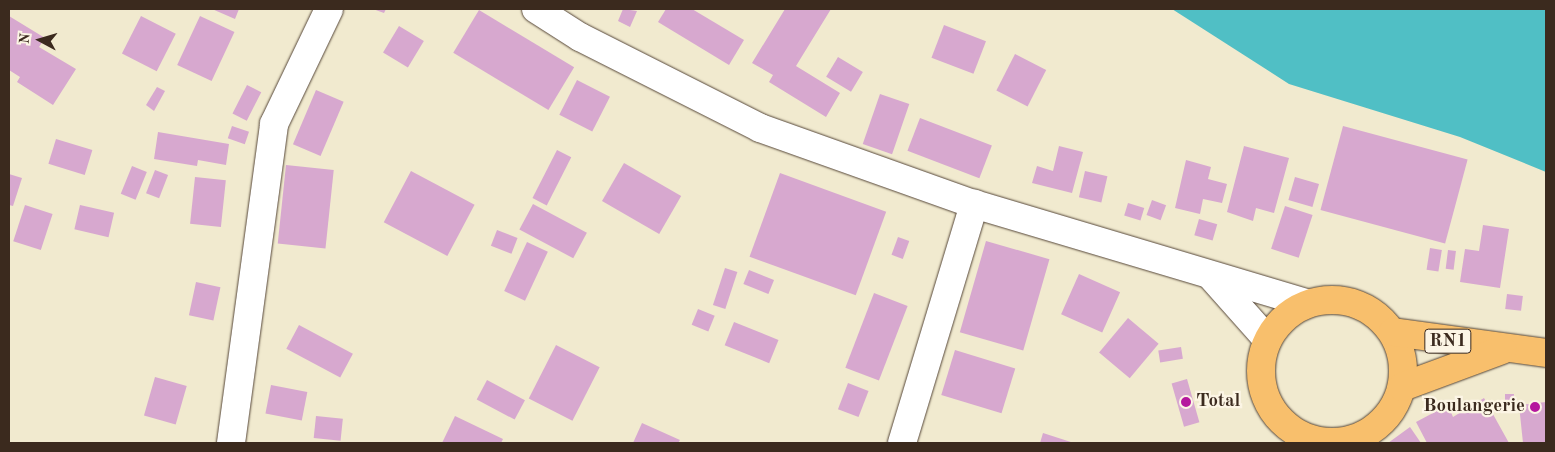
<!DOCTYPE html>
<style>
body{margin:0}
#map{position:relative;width:1555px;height:452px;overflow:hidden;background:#f1eacf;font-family:"Old Standard TT",serif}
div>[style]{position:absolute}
.water>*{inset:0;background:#50bfc5}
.building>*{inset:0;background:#d7a8cf;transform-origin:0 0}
.roads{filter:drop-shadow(0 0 1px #564739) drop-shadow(0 0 1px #564739)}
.minor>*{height:28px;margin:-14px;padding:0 14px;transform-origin:14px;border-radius:14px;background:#fff}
.highway>*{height:28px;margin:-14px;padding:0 14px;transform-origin:14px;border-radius:14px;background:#f8bf6c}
.highway>.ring{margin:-14px;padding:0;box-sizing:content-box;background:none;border:28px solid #f8bf6c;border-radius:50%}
.dots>*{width:14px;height:14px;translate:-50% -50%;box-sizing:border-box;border:2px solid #fcf5e5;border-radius:50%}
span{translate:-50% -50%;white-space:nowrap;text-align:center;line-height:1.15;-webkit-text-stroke:4.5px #fcf5e5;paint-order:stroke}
.shield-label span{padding:1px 4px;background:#fcf5e5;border:1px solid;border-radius:4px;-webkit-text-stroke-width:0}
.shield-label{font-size:18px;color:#3b2a1e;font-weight:700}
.poi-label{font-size:19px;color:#3b2a1e;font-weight:700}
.left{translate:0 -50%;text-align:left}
.right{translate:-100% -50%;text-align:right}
.frame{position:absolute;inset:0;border:10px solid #3b2a1e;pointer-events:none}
.north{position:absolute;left:15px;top:15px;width:50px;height:50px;-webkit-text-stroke:4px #fcf5e5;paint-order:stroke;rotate:276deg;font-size:14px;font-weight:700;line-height:20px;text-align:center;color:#3b2a1e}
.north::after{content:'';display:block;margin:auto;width:18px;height:22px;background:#3b2a1e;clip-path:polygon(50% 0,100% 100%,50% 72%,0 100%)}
</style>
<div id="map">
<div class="water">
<div style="clip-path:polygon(1172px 9px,1546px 9px,1546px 172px,1460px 137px,1289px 84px)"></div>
</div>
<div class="building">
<div style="clip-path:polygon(212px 9px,239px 9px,235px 19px)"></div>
<div style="clip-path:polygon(373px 9px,386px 9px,384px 13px)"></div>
<div style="clip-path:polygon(623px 9px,637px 11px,630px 27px,618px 21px)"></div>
<div style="clip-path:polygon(666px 9px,692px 9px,744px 40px,729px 65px,658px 22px)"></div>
<div style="clip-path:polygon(785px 9px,831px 9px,796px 66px,840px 93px,826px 117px,769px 82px,773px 75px,752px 63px)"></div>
<div style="left:479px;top:10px;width:111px;height:50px;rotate:31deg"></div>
<div style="clip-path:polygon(9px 16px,45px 38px,39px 47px,76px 69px,53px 105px,17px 82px,20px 77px,9px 70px)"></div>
<div style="left:141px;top:16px;width:39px;height:42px;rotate:27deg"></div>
<div style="left:200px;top:16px;width:38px;height:54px;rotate:25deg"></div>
<div style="left:944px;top:25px;width:45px;height:35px;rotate:21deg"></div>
<div style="left:399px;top:26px;width:29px;height:31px;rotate:31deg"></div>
<div style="left:1015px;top:54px;width:35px;height:41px;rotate:27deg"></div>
<div style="left:838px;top:57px;width:29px;height:23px;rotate:31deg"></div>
<div style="left:577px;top:80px;width:37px;height:39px;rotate:27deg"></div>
<div style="left:247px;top:85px;width:16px;height:32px;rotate:27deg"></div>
<div style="clip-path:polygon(157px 87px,165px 91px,154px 111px,146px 105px)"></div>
<div style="left:316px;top:90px;width:30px;height:59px;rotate:23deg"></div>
<div style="left:880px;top:94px;width:31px;height:53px;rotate:19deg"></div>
<div style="left:920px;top:118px;width:77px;height:35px;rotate:21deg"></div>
<div style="left:232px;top:126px;width:18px;height:13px;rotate:19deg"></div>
<div style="left:1343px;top:126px;width:129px;height:87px;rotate:15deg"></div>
<div style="clip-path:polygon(158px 132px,229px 144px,226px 165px,198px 160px,197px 166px,154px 159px)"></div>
<div style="left:56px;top:139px;width:38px;height:26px;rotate:17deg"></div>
<div style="clip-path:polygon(1059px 146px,1083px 152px,1072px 193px,1032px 183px,1037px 166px,1053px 171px)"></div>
<div style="clip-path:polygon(1244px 146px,1289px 158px,1274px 213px,1256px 208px,1253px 221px,1227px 212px)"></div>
<div style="left:557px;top:150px;width:16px;height:54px;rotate:27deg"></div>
<div style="clip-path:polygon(1186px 160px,1211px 167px,1208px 179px,1227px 184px,1222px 203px,1203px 199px,1200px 214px,1175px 208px)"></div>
<div style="left:624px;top:163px;width:66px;height:44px;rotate:30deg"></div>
<div style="left:286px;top:165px;width:48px;height:79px;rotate:6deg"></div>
<div style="left:132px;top:166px;width:16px;height:30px;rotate:22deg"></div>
<div style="left:155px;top:170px;width:14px;height:25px;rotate:21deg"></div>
<div style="left:411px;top:171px;width:72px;height:58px;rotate:28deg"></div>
<div style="left:1085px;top:171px;width:23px;height:27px;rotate:13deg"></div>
<div style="left:780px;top:173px;width:113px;height:89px;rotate:20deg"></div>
<div style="clip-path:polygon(9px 174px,22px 178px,13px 206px,9px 205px)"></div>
<div style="left:195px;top:177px;width:31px;height:47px;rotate:6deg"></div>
<div style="left:1295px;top:177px;width:25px;height:24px;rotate:16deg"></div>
<div style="left:1152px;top:200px;width:15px;height:16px;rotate:20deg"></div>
<div style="left:1128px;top:203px;width:17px;height:13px;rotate:17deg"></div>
<div style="left:533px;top:204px;width:61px;height:29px;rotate:28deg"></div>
<div style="left:25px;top:205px;width:29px;height:38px;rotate:18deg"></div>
<div style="left:80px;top:205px;width:35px;height:25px;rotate:13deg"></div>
<div style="left:1285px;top:206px;width:29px;height:45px;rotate:18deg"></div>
<div style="left:1199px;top:219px;width:19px;height:17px;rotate:16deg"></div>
<div style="clip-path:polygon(1483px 225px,1509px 229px,1500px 288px,1460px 282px,1465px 249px,1479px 251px)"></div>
<div style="left:497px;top:230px;width:22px;height:17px;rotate:21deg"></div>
<div style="left:898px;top:237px;width:12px;height:19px;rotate:20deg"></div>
<div style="left:986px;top:241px;width:66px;height:95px;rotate:16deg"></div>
<div style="left:527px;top:242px;width:23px;height:54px;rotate:25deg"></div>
<div style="left:1430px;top:248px;width:12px;height:22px;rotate:9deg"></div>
<div style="left:1448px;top:250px;width:8px;height:19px;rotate:7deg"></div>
<div style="left:725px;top:268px;width:13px;height:39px;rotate:18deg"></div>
<div style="left:749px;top:270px;width:27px;height:15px;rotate:22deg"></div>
<div style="left:1079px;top:274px;width:45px;height:44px;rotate:24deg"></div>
<div style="left:196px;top:282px;width:25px;height:34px;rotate:12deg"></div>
<div style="left:874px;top:293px;width:36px;height:80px;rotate:21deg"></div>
<div style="left:1507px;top:294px;width:16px;height:15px;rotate:7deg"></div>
<div style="left:698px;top:309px;width:18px;height:17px;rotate:22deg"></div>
<div style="left:1128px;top:318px;width:40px;height:45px;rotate:40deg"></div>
<div style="left:734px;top:322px;width:48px;height:25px;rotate:22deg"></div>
<div style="left:299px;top:325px;width:61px;height:27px;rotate:28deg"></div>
<div style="left:556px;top:345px;width:49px;height:60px;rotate:27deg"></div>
<div style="left:1181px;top:347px;width:12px;height:23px;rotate:81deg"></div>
<div style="left:955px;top:350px;width:63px;height:47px;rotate:17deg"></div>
<div style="left:155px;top:377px;width:33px;height:40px;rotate:16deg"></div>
<div style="left:1187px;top:379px;width:45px;height:16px;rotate:74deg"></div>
<div style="left:487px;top:380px;width:43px;height:22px;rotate:28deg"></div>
<div style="left:848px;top:383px;width:22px;height:28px;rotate:21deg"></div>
<div style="left:271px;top:385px;width:37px;height:29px;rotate:11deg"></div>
<div style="left:1505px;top:394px;width:9px;height:11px"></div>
<div style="clip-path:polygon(1484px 398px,1509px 443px,1427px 443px,1416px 422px,1448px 405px,1453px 417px)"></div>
<div style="clip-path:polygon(1546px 402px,1546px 443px,1523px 443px,1519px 405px)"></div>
<div style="left:316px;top:416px;width:27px;height:22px;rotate:6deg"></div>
<div style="clip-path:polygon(455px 416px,503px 439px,501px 443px,442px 443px)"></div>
<div style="clip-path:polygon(642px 423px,680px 440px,678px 443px,633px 443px)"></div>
<div style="clip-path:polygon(1410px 427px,1421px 443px,1388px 443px)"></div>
<div style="clip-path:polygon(1043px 433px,1074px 443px,1040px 443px)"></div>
</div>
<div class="roads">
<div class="minor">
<div style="left:536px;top:9px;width:52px;rotate:32.5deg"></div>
<div style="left:580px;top:37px;width:202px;rotate:26.8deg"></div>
<div style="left:760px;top:128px;width:227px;rotate:19.6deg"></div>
<div style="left:974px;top:204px;width:347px;rotate:16.6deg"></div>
<div style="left:1211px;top:276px;width:84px;rotate:48.4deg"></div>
<div style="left:231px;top:443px;width:322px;rotate:-82.3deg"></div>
<div style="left:274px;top:124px;width:127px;rotate:-64.4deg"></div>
<div style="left:902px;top:443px;width:250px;rotate:-73.2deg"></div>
</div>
<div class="highway">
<div class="ring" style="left:1261px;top:300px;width:114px;height:114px"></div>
<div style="left:1393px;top:332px;width:154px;rotate:7.8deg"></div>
<div style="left:1402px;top:387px;width:107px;rotate:-20.3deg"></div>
</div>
</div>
<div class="dots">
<div style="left:1186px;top:402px;background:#b5179e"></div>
<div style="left:1535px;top:407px;background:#b5179e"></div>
</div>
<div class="shield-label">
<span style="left:1448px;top:341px">RN1</span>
</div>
<div class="poi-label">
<span class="left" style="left:1196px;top:402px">Total</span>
<span class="right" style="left:1525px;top:407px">Boulangerie</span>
</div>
<div class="frame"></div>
<div class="north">N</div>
</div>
